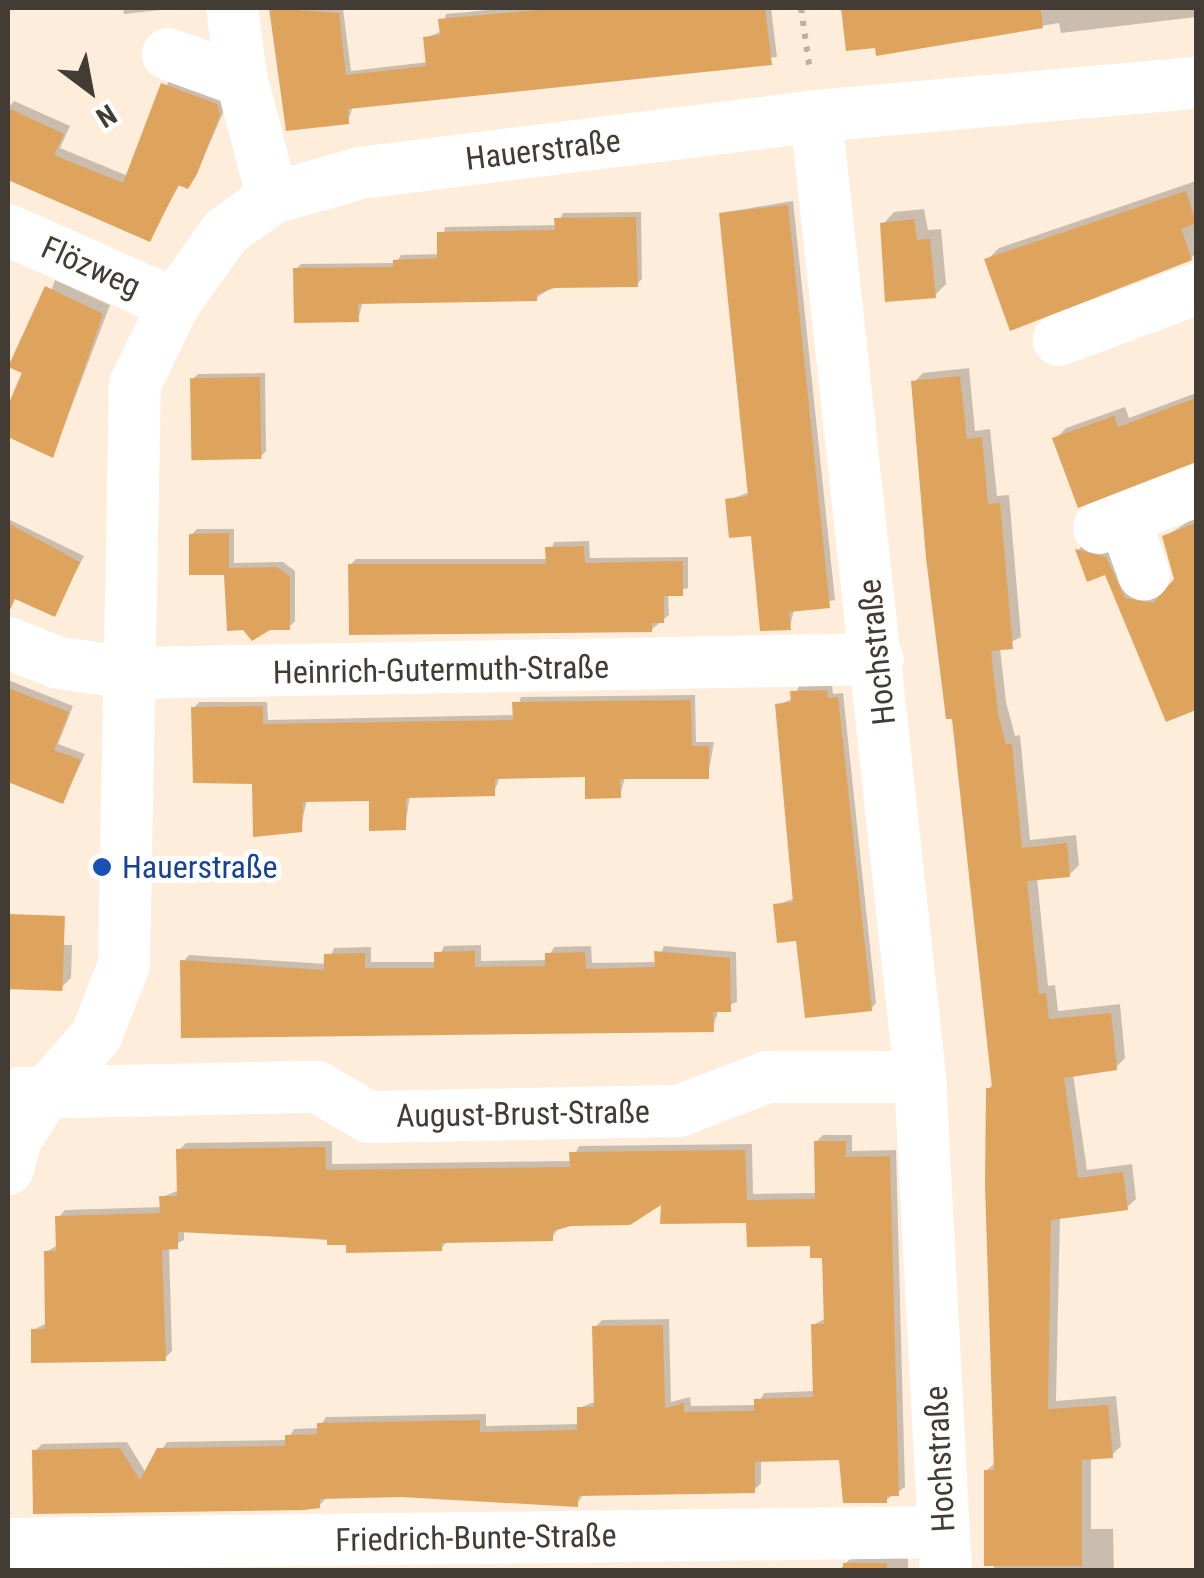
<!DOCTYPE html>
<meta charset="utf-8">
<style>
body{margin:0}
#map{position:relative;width:1204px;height:1578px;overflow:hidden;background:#feedda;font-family:"Roboto Condensed",sans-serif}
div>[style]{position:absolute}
.shadow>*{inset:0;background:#0003}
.building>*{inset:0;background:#dea45e;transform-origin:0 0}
.path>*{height:6px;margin-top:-3px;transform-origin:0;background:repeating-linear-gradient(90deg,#beb0a1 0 5px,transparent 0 13px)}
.minor>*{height:52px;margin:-26px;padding:0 26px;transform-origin:26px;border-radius:26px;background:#fff}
.dots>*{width:28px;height:28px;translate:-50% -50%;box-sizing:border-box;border:5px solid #fff;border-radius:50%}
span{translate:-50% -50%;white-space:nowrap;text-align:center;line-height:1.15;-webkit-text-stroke:10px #fff;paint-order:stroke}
.street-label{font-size:32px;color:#433c34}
.transit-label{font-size:32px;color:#164399}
.left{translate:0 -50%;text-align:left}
.frame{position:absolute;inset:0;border:10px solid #433c34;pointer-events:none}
.north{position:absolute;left:40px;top:40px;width:100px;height:100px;-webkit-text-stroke:8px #fff;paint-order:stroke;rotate:148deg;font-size:28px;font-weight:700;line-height:40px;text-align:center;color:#433c34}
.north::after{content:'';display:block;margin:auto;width:35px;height:45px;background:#433c34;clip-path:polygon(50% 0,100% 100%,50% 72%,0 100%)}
</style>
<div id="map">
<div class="shadow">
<div style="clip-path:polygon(123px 8px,178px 8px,124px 14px)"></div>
<div style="clip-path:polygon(273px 8px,343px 9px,351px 71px,428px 62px,426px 38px,442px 31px,446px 14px,511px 8px,771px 8px,777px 57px,353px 106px,348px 121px,288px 128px)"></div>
<div style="clip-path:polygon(843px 8px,1196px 8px,1196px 17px,1061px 33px,1059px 23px,878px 53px,877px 45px,848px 48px)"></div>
<div style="clip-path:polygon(170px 78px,224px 97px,226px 106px,194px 179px,180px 184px,149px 239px,8px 177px,8px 108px,14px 101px,70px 126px,60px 148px,128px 176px)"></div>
<div style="clip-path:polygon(1196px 181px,1196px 253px,1191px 258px,987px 260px,999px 248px)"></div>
<div style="clip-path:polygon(793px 201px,835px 600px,794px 609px,790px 627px,753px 533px,728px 500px,750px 492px,721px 213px)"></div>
<div style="clip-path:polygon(924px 209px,928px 230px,941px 229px,946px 284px,935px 295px,883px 224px,894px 212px)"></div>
<div style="clip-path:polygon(641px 212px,642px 279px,637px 284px,554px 286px,536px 298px,363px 301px,358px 320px,296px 269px,301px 264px,396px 263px,401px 255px,440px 254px,445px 227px,557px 225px,563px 213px)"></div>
<div style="clip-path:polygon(55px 280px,110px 305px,53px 455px,8px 434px,8px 411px)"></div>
<div style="clip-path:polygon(969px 368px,975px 431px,990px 429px,997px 496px,1009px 495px,1021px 637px,1000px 648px,1006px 702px,1015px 736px,1020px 735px,1030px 840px,1076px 835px,1079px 865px,1069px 875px,1037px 878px,1048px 986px,1055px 985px,1058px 1011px,1120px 1004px,1125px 1058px,1115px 1068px,1073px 1074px,1087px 1170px,1132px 1164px,1136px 1199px,1126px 1208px,1060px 1216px,1056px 1401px,1116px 1396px,1121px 1446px,1112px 1455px,1091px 1457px,1091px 1529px,1113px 1529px,1114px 1570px,994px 1570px,986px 1471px,996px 1462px,988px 1089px,994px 1083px,914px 382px,923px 373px)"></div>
<div style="clip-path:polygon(265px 373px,266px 451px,260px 457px,192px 380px,198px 374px)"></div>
<div style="clip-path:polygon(1196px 393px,1196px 462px,1055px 439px,1066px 428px,1125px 407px,1129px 418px)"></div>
<div style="clip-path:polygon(1196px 516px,1196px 558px,1174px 566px,1165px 537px)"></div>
<div style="clip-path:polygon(8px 519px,84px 556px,54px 614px,8px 594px)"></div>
<div style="clip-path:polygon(197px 529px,234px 529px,234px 563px,283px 562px,295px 571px,295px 621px,289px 627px,226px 572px,191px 535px)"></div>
<div style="clip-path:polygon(1088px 540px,1116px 546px,1167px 593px,1183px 576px,1196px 614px,1196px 709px,1168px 719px,1107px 572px,1078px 550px)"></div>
<div style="clip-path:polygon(589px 541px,590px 558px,688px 557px,688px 588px,668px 593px,669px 615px,651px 630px,350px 565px,356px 559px,548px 559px,554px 542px)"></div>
<div style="clip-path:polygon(8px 680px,73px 706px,58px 744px,85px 754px,63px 801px,45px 775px,8px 761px)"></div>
<div style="clip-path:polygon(832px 685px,833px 694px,843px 693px,876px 1003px,871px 1009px,799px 938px,776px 905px,795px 898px,778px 705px,794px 698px,799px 686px)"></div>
<div style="clip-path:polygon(695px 695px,696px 742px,714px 742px,708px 776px,625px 777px,620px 796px,587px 774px,500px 776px,494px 793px,410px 795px,405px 828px,371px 798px,307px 800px,300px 830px,194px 708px,199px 702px,267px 702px,268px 720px,515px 715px,521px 697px)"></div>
<div style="clip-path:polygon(8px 944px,72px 945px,71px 978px,62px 987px,8px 986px)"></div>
<div style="clip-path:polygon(481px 945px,481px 961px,547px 960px,554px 947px,591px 946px,592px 963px,657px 962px,664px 946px,736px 952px,737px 1002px,719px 1009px,712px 1030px,183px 962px,189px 955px,327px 964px,334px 948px,371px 947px,371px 962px,437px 962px,444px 946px)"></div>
<div style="clip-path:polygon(823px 1135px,852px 1135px,852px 1151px,896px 1150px,905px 1487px,886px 1500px,841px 1457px,761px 1459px,761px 1483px,754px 1490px,584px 1493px,577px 1504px,401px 1495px,326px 1498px,319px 1506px,35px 1511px,35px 1451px,42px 1444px,127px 1442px,146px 1473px,167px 1442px,287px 1440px,294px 1429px,319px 1428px,326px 1417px,486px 1414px,486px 1426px,580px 1424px,579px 1408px,597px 1401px,595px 1327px,602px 1320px,669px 1319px,671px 1402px,690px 1397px,691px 1406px,757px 1405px,764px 1393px,815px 1391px,813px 1325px,826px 1318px,824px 1255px,812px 1243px,749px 1220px,664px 1201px,559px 1227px,552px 1238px,449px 1240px,441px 1248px,184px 1230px,184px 1240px,169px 1247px,172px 1351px,165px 1358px,33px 1330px,47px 1323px,46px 1252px,58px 1245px,58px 1218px,65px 1210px,162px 1207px,162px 1197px,179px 1190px,179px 1150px,186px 1143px,332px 1141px,332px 1164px,572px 1161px,579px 1146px,752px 1144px,753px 1194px,817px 1193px,816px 1142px)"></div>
<div style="clip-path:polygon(853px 1556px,896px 1556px,908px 1559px,908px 1570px,839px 1570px)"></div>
</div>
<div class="building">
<div style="clip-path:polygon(269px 8px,339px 13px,346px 75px,426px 66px,423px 37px,440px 35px,438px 19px,559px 8px,765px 8px,772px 65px,348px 109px,349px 124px,286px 131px)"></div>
<div style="clip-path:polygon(841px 8px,1041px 8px,1043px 28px,876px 56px,875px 48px,846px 51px)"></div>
<div style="clip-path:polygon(161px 83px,217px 104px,220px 115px,197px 174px,188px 189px,178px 185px,150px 242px,8px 180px,8px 108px,64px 134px,54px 155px,123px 183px)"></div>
<div style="clip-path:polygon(1186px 191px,1196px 223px,1181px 229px,1192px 260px,1010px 331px,984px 259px)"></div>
<div style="clip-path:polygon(788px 205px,830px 608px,789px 612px,791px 630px,760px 631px,751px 536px,729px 538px,725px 499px,748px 496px,719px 213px)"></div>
<div style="clip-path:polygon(636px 217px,638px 287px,554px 288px,537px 294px,537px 301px,358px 304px,359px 322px,294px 323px,293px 268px,393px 267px,393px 260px,437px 258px,437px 232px,555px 230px,554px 218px)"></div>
<div style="clip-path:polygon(914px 219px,917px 240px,930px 239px,936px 298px,885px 302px,880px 223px)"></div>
<div style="clip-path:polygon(45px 286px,103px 314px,53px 458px,8px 437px,8px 405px,22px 373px,8px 367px)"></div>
<div style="clip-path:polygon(960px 376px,967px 439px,982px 437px,988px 504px,1000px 503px,1013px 649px,991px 651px,998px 713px,1006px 744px,1012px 744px,1022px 848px,1067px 843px,1070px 877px,1027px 881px,1039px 994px,1046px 993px,1049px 1019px,1111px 1013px,1117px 1070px,1064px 1078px,1078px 1178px,1123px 1172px,1128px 1210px,1051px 1220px,1048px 1409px,1108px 1405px,1113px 1458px,1082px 1460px,1082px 1566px,984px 1566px,984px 1470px,994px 1470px,985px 1185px,986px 1088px,992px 1088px,952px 719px,946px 719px,926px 558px,911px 381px)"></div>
<div style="left:260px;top:377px;width:82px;height:70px;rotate:89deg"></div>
<div style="clip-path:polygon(1196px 398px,1196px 462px,1078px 508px,1052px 438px,1114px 416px,1118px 427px)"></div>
<div style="clip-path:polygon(8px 523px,80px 562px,55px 617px,15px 599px,8px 614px)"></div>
<div style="clip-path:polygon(1196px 523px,1196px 710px,1166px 722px,1105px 575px,1087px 582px,1075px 549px,1106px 557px,1125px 598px,1153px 603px,1174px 579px,1162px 536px)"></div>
<div style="clip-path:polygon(229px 533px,229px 568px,277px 567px,290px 577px,290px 630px,270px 630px,252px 641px,243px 630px,227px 631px,224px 575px,189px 575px,189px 534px)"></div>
<div style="clip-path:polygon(584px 546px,585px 563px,683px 561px,683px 596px,664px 596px,664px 623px,652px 623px,652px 632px,349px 635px,348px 564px,546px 564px,545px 547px)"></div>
<div style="clip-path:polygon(8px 688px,69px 712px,54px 750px,81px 760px,63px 804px,8px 782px)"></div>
<div style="clip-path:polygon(827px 690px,828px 698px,838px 697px,872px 1011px,805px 1018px,796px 941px,777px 943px,773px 904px,793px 902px,775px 704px,791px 702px,790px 691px)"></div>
<div style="clip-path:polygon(691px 700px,692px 746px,709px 746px,709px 779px,620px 779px,621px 798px,585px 799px,585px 777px,495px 779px,495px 796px,406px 798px,406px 830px,369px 831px,369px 801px,303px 802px,302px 832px,253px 837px,252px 784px,193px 783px,191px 707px,263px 706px,263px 724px,513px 720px,512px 702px)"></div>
<div style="left:8px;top:914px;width:57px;height:75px;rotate:2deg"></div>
<div style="clip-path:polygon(475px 951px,475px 967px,545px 966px,545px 953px,585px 952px,586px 969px,655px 967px,654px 951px,730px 958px,731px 1012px,713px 1012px,714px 1032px,181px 1038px,180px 960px,324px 970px,324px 954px,365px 953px,365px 968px,434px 968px,434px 952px)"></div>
<div style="clip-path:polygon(814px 1141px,846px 1141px,846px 1157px,890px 1156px,899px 1496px,887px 1496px,887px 1503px,843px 1503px,839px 1460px,755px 1462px,755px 1493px,578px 1496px,578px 1507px,401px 1497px,320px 1499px,320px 1508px,304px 1510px,33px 1514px,32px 1450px,120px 1448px,140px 1480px,157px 1448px,285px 1446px,285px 1435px,317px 1434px,317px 1423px,480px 1420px,480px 1432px,577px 1430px,577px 1407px,594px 1407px,592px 1326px,663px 1325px,665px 1408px,684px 1403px,684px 1412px,754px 1411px,754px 1399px,813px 1397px,811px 1324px,824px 1324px,822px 1258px,810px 1258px,810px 1246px,747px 1247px,746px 1223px,660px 1224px,661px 1205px,630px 1225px,571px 1226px,553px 1231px,553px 1241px,442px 1243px,442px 1251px,346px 1253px,346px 1245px,327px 1245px,327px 1239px,178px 1232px,178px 1249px,162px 1250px,166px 1361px,31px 1363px,31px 1329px,45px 1329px,44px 1251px,56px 1251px,55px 1216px,160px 1213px,159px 1196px,177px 1196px,176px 1149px,325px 1147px,326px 1170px,570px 1167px,569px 1152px,745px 1150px,747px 1200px,815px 1199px)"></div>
<div style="left:843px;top:1563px;width:44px;height:7px"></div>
</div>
<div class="path">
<div style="left:801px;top:8px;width:64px;rotate:81.9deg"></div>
</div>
<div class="minor">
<div style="left:232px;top:8px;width:74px;rotate:82.2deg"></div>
<div style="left:242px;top:81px;width:121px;rotate:75.2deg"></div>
<div style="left:168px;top:54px;width:79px;rotate:20deg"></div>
<div style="left:816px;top:116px;width:967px;rotate:83.82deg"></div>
<div style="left:920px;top:1077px;width:494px;rotate:87deg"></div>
<div style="left:8px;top:230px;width:182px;rotate:24deg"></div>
<div style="left:1059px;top:340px;width:146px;rotate:-20.4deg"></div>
<div style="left:1124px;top:519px;width:59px;rotate:70.3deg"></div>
<div style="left:1099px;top:528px;width:104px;rotate:-20.9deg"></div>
<div style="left:8px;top:643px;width:55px;rotate:21.4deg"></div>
<div style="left:59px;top:663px;width:72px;rotate:8deg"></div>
<div style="left:130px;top:673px;width:748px;rotate:-1.07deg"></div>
<div style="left:21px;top:1093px;width:296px;rotate:-1.2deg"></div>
<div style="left:317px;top:1087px;width:60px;rotate:30deg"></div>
<div style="left:369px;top:1117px;width:310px;rotate:-1.1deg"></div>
<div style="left:679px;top:1111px;width:94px;rotate:-21.1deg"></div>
<div style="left:767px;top:1077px;width:153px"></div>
<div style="left:8px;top:1169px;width:31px;rotate:-75deg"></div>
<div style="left:16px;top:1139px;width:50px;rotate:-57.3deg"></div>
<div style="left:43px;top:1097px;width:81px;rotate:-49deg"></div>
<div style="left:96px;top:1036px;width:76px;rotate:-68.5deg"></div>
<div style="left:124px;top:965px;width:581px;rotate:-88.92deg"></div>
<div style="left:135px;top:384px;width:89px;rotate:-64deg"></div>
<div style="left:174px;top:304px;width:90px;rotate:-54.5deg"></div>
<div style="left:226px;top:231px;width:57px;rotate:-35.1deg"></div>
<div style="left:273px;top:198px;width:91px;rotate:-16deg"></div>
<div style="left:360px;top:173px;width:460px;rotate:-7.1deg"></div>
<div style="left:816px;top:116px;width:381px;rotate:-5deg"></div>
<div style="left:8px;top:1544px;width:936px;rotate:-0.73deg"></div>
</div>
<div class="dots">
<div style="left:102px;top:867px;background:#1a4fb4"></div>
</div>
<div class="street-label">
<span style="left:543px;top:150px;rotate:-7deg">Hauerstraße</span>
<span style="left:91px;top:267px;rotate:24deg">Flözweg</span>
<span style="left:877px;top:652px;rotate:-96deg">Hochstraße</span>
<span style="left:441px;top:670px;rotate:-1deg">Heinrich-Gutermuth-Straße</span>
<span style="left:523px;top:1114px;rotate:-1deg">August-Brust-Straße</span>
<span style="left:940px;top:1459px;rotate:-93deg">Hochstraße</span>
<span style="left:476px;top:1538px;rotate:-1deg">Friedrich-Bunte-Straße</span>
</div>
<div class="transit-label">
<span class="left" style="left:122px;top:867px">Hauerstraße</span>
</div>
<div class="frame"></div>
<div class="north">N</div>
</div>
